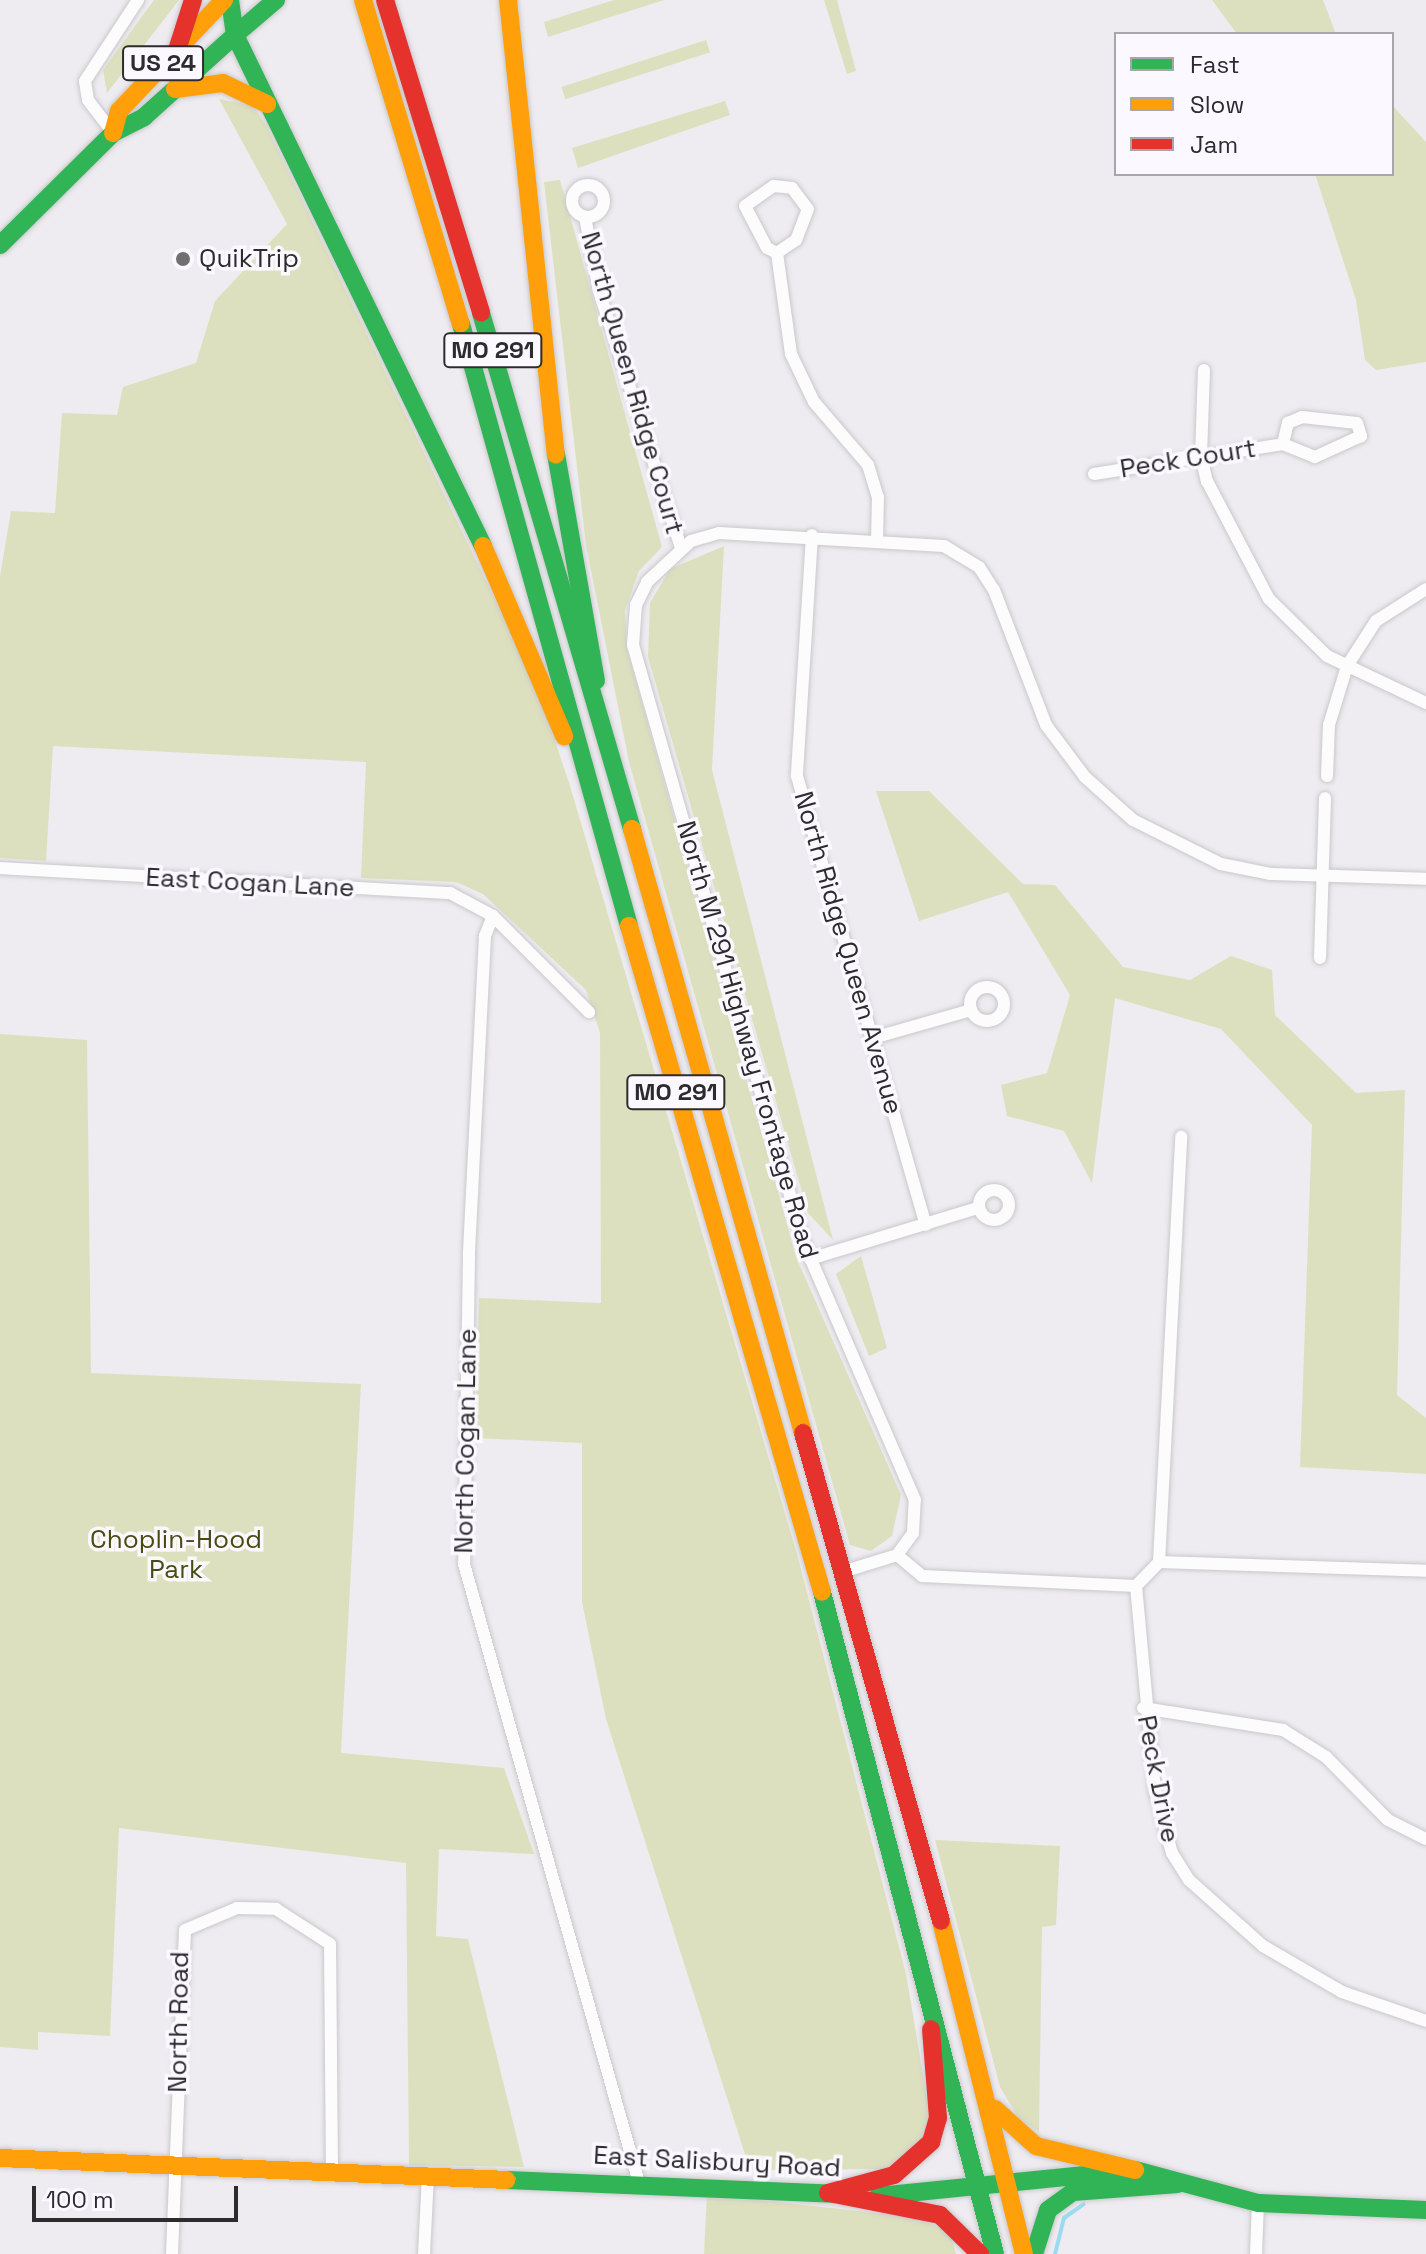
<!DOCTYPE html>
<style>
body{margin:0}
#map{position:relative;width:1426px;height:2254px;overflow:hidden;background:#eeecf0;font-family:"Space Grotesk",sans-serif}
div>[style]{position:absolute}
.green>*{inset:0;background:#dde0be;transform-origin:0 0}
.stream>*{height:4px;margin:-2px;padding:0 2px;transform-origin:2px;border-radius:2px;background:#9bdbf1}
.roads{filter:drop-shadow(0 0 2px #cac8cc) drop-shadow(0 0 2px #cac8cc)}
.street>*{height:12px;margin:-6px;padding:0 6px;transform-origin:6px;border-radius:6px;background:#fcfcfd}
.street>.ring{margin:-6px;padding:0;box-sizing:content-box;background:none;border:12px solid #fcfcfd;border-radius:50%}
.fast>*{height:18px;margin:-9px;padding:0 9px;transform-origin:9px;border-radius:9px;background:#30b455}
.slow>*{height:18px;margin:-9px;padding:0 9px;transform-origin:9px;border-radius:9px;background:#ff9f0a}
.jam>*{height:18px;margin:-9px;padding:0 9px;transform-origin:9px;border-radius:9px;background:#e5322d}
.dots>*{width:22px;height:22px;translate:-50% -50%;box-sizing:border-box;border:4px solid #fcf8ff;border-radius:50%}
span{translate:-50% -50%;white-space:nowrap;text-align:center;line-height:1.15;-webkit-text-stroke:7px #fcf8ff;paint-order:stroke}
.shield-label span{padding:2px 6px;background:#fcf8ff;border:2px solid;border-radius:6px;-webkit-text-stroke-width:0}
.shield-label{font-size:24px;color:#2d2b2e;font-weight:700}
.poi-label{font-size:26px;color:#2d2b2e}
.left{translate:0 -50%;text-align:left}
.street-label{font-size:26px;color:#2d2b2e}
.park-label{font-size:26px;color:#484c13}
.legend{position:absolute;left:1114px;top:32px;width:280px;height:144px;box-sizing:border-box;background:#fcf8ff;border:2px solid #a9a6ab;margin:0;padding:10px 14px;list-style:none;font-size:24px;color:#2d2b2e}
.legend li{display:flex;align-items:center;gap:16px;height:40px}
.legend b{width:40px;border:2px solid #a9a6ab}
.scale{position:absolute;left:32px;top:2186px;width:206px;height:36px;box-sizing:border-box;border:4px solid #2d2b2e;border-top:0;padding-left:10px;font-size:24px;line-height:28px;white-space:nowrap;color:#2d2b2e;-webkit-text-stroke:6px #fcf8ff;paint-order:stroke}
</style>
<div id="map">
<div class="green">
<div style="clip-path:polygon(154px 0,179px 0,107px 93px,103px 70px)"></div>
<div style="clip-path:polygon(614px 0,664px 0,548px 37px,544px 22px)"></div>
<div style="clip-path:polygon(824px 0,837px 0,856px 71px,847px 74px)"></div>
<div style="clip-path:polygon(1212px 0,1323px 0,1336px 34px,1237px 34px)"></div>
<div style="left:706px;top:40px;width:13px;height:152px;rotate:72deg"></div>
<div style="clip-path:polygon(219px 99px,252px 105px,266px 125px,537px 687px,570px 786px,797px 1554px,906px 1974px,930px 2115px,927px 2139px,886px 2169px,750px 2170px,606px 1719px,582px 1602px,582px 1443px,475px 1438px,479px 1298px,601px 1303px,600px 1033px,586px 990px,483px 894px,456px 882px,361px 878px,366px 762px,53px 746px,46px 861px,0 858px,0 576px,11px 511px,55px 513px,62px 413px,117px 415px,123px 387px,196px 363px,215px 301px,287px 224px)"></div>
<div style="clip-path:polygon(725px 101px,730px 115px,578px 168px,572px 148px)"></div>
<div style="clip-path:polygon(1392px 105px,1426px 142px,1426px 362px,1376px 370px,1365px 360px,1356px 300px,1315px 174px,1392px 174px)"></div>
<div style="clip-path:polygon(560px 180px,662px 547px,639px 571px,625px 610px,627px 649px,796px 1257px,901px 1495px,892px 1536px,871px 1551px,850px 1545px,629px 762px,586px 545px,544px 182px)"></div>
<div style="clip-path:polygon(724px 546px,712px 770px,833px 1240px,808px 1213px,648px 657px,650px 603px,670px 569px)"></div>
<div style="clip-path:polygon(876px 791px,929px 791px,1023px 884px,1055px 885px,1123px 967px,1190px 980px,1231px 956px,1272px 970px,1275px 1015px,1356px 1093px,1405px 1090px,1397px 1395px,1426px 1418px,1426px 1474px,1300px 1467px,1312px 1125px,1221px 1029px,1115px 998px,1092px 1183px,1064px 1131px,1007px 1116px,1001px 1085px,1047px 1073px,1070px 995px,1008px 892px,919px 921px)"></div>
<div style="clip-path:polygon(0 1034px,87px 1040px,91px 1373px,361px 1384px,341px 1753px,504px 1768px,534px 1854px,439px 1849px,436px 1936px,468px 1939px,524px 2167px,409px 2165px,406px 1863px,119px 1828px,110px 2036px,38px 2032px,38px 2050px,0 2047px)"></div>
<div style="clip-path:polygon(861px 1256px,887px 1348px,869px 1356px,836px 1274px)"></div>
<div style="clip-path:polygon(935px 1840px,1060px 1846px,1056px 1925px,1042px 1927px,1039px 2132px,1018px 2117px,1000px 2087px)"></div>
<div style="clip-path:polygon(707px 2194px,920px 2218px,951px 2234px,956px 2254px,704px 2254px)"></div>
</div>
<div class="stream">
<div style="left:1055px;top:2254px;width:37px;rotate:-76deg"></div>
<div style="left:1064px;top:2218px;width:24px;rotate:-35deg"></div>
</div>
<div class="roads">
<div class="street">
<div style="left:113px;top:133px;width:41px;rotate:-127.1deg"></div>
<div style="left:88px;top:100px;width:19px;rotate:-99deg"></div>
<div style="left:85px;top:81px;width:97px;rotate:-56.8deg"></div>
<div class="ring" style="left:572px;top:185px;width:20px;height:20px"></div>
<div style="left:774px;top:186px;width:18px;rotate:6deg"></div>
<div style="left:792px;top:188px;width:26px;rotate:53deg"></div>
<div style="left:808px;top:209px;width:33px;rotate:111deg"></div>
<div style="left:796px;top:240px;width:23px;rotate:146deg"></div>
<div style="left:777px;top:253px;width:11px;rotate:-153deg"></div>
<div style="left:767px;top:248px;width:47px;rotate:-117.6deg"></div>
<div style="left:745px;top:206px;width:35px;rotate:-35deg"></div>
<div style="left:585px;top:217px;width:75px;rotate:79.3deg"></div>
<div style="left:599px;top:291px;width:270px;rotate:72.3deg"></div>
<div style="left:777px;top:253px;width:102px;rotate:82.1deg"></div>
<div style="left:791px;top:354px;width:53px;rotate:64.4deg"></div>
<div style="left:814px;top:402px;width:83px;rotate:49.4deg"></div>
<div style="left:868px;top:465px;width:34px;rotate:73deg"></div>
<div style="left:878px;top:497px;width:43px;rotate:91.3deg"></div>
<div style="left:1204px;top:370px;width:86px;rotate:92deg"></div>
<div style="left:1201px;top:456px;width:26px;rotate:77deg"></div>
<div style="left:1207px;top:481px;width:133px;rotate:62.3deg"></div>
<div style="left:1269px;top:599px;width:81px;rotate:44.5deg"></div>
<div style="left:1327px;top:656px;width:110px;rotate:25.4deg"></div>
<div style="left:1302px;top:417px;width:55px;rotate:6.2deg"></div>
<div style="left:1357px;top:423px;width:14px;rotate:73deg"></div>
<div style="left:1361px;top:436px;width:51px;rotate:155.5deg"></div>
<div style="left:1315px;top:457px;width:35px;rotate:-158deg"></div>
<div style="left:1283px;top:444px;width:22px;rotate:-77deg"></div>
<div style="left:1288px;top:423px;width:15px;rotate:-23deg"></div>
<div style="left:1094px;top:474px;width:191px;rotate:-9deg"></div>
<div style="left:812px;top:535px;width:241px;rotate:93.6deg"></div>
<div style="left:797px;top:776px;width:467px;rotate:74deg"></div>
<div style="left:1327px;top:776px;width:51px;rotate:-87.8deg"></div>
<div style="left:1329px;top:725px;width:62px;rotate:-73deg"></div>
<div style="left:1347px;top:666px;width:54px;rotate:-57.2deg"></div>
<div style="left:1376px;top:621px;width:59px;rotate:-32.6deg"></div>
<div style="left:0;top:868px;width:451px;rotate:3.2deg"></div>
<div style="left:450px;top:893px;width:49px;rotate:28.1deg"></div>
<div style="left:493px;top:916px;width:136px;rotate:45deg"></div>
<div style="left:493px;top:916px;width:22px;rotate:112deg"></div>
<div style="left:485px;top:936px;width:320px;rotate:92.9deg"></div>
<div style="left:469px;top:1256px;width:308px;rotate:90.9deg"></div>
<div style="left:464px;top:1564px;width:643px;rotate:74.21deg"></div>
<div style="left:1320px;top:958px;width:160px;rotate:-88.2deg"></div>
<div class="ring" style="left:970px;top:987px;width:22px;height:22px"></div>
<div style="left:873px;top:1038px;width:102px;rotate:-15.9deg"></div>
<div class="ring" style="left:979px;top:1190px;width:18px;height:18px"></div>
<div style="left:810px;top:1259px;width:176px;rotate:-16.9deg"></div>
<div style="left:897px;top:1555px;width:27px;rotate:-54deg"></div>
<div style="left:913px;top:1533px;width:33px;rotate:-87deg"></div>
<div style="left:915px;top:1500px;width:279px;rotate:-113.4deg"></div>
<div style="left:804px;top:1244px;width:623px;rotate:-105.93deg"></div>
<div style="left:633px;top:645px;width:40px;rotate:-85.7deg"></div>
<div style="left:636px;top:605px;width:25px;rotate:-64deg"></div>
<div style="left:647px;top:582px;width:60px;rotate:-43deg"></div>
<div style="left:691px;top:541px;width:29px;rotate:-16deg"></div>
<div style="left:719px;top:533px;width:225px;rotate:3.3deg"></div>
<div style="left:944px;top:546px;width:41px;rotate:31deg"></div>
<div style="left:979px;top:567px;width:27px;rotate:57deg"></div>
<div style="left:994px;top:590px;width:145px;rotate:68.9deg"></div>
<div style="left:1046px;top:725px;width:65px;rotate:53.1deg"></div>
<div style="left:1085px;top:777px;width:64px;rotate:41.9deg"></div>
<div style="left:1133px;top:820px;width:98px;rotate:26.6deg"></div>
<div style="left:1221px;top:864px;width:50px;rotate:11.5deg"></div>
<div style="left:1270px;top:874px;width:156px;rotate:1.8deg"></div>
<div style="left:1159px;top:1562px;width:426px;rotate:-87deg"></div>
<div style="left:1159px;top:1562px;width:267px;rotate:1.9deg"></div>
<div style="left:839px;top:1573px;width:61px;rotate:-17.2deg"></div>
<div style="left:897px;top:1555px;width:33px;rotate:40deg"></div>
<div style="left:922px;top:1576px;width:214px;rotate:2.7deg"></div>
<div style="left:1136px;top:1586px;width:206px;rotate:84.7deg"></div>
<div style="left:1155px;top:1791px;width:64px;rotate:74.7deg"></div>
<div style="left:1172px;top:1853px;width:32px;rotate:58deg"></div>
<div style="left:1189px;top:1880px;width:99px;rotate:41.7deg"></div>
<div style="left:1263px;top:1946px;width:91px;rotate:30.2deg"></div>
<div style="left:1342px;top:1992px;width:89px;rotate:19deg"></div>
<div style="left:1136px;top:1586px;width:33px;rotate:-46deg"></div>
<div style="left:1143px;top:1708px;width:142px;rotate:8.9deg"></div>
<div style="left:1283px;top:1730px;width:51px;rotate:32.1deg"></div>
<div style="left:1326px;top:1757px;width:88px;rotate:45.5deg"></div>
<div style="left:1388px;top:1820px;width:42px;rotate:26.6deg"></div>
<div style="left:172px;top:2254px;width:324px;rotate:-87.7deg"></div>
<div style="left:185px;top:1930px;width:56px;rotate:-22.9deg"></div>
<div style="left:237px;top:1908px;width:39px;rotate:1deg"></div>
<div style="left:276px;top:1909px;width:64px;rotate:32.9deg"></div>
<div style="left:330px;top:1944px;width:229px;rotate:89.5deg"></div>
<div style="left:424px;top:2254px;width:78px;rotate:-87.1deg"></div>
<div style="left:1256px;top:2254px;width:51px;rotate:-87.8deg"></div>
</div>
<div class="fast">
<div style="left:230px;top:0;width:35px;rotate:82deg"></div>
<div style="left:235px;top:35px;width:568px;rotate:64.11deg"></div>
<div style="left:235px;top:35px;width:54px;rotate:-40.5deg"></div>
<div style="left:0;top:245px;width:159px;rotate:-44.7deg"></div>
<div style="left:113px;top:133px;width:35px;rotate:-27deg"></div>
<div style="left:144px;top:117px;width:122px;rotate:-42deg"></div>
<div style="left:481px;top:313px;width:538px;rotate:73.69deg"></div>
<div style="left:461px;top:324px;width:625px;rotate:74.41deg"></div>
<div style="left:556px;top:454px;width:230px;rotate:80deg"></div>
<div style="left:822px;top:1592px;width:684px;rotate:75.35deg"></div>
<div style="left:507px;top:2180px;width:333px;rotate:2.4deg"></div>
<div style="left:878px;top:2196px;width:258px;rotate:-5.8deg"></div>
<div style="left:1135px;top:2170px;width:127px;rotate:15deg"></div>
<div style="left:1258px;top:2203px;width:168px;rotate:2.4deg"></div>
<div style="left:1034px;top:2254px;width:46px;rotate:-72.3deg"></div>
<div style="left:1048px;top:2210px;width:31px;rotate:-36deg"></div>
<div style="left:1073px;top:2192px;width:105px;rotate:-4.4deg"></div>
</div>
<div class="slow">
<div style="left:363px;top:0;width:338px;rotate:73.2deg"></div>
<div style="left:508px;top:0;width:457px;rotate:84deg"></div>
<div style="left:175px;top:89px;width:48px;rotate:-7.1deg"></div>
<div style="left:223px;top:83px;width:49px;rotate:25.5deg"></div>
<div style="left:113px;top:133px;width:23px;rotate:-75deg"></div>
<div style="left:119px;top:111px;width:153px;rotate:-46.6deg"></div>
<div style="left:483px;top:546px;width:207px;rotate:66.9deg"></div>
<div style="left:632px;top:829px;width:628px;rotate:74.19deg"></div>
<div style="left:629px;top:926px;width:693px;rotate:73.84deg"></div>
<div style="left:941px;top:1921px;width:343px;rotate:76deg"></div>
<div style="left:995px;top:2109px;width:55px;rotate:42.1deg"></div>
<div style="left:1036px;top:2146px;width:102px;rotate:13.6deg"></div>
<div style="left:0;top:2158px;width:507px;rotate:2.48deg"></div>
</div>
<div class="jam">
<div style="left:385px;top:0;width:327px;rotate:72.9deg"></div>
<div style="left:178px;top:47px;width:49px;rotate:-72.3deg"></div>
<div style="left:803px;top:1433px;width:507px;rotate:74.21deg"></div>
<div style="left:828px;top:2193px;width:68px;rotate:-15.3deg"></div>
<div style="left:894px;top:2175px;width:50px;rotate:-41.7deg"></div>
<div style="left:931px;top:2142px;width:25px;rotate:-74deg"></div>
<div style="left:938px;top:2118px;width:89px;rotate:-94.5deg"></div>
<div style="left:829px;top:2193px;width:113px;rotate:11.2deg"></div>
<div style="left:940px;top:2215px;width:56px;rotate:44.3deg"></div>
</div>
</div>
<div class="dots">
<div style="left:183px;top:259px;background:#716f72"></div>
</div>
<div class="shield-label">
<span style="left:163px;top:63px">US 24</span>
<span style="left:493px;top:350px">MO 291</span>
<span style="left:676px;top:1092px">MO 291</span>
</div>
<div class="poi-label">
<span class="left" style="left:199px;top:259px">QuikTrip</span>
</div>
<div class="street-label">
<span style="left:632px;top:383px;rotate:74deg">North Queen Ridge Court</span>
<span style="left:1188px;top:459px;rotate:-9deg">Peck Court</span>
<span style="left:250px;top:883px;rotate:3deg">East Cogan Lane</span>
<span style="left:848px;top:953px;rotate:74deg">North Ridge Queen Avenue</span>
<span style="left:747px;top:1040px;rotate:74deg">North M 291 Highway Frontage Road</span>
<span style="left:466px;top:1441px;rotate:-89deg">North Cogan Lane</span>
<span style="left:1158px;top:1779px;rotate:79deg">Peck Drive</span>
<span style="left:179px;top:2022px;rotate:-89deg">North Road</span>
<span style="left:717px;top:2162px;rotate:3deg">East Salisbury Road</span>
</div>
<div class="park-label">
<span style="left:176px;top:1555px">Choplin-Hood<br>Park</span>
</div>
<ul class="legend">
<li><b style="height:10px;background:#30b455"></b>Fast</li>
<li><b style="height:10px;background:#ff9f0a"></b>Slow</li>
<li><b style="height:10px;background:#e5322d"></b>Jam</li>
</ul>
<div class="scale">100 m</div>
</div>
